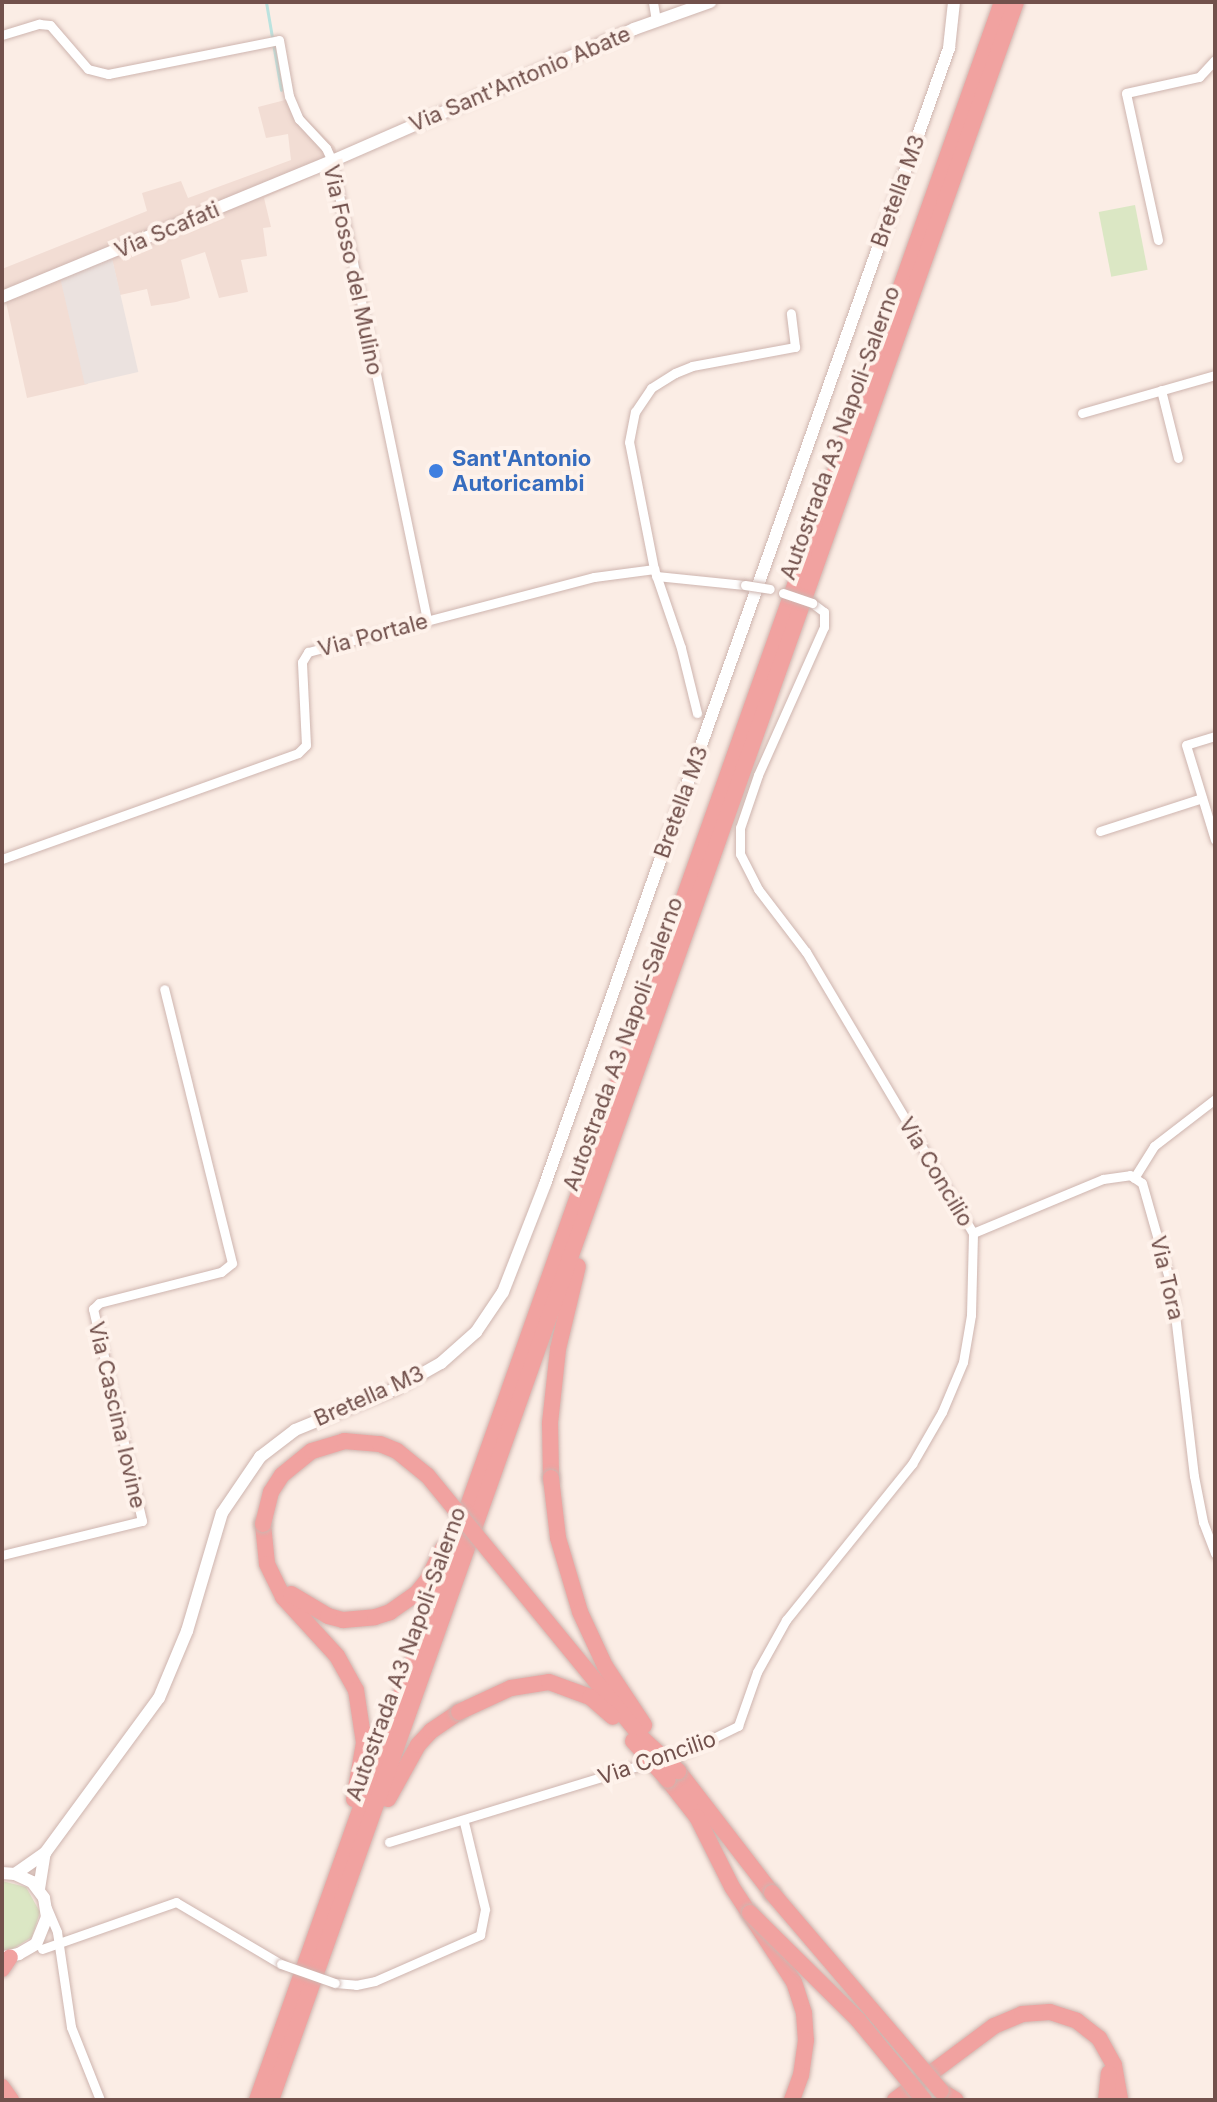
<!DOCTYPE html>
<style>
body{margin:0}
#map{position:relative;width:1217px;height:2102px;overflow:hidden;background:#fbede5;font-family:Inter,sans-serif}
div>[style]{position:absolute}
.residential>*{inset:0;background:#f2ddd4}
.industrial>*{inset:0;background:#ebe2df;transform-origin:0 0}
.green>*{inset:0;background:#dbe7c4;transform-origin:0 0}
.stream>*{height:3px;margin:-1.5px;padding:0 1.5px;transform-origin:1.5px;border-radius:1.5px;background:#bbe3df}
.roads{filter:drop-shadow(0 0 2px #ceb5af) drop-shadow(0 0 2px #ceb5af)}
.street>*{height:9px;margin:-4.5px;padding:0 4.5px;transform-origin:4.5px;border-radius:4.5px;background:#fff}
.secondary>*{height:12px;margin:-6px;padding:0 6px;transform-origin:6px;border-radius:6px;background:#fff}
.highway>*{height:16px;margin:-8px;padding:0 8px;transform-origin:8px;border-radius:8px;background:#f1a2a0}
.bridges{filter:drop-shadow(0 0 2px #ceb5af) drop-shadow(0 0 2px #ceb5af)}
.street-bridge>*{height:9px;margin:-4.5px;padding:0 4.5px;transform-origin:4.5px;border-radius:4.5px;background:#fff}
.highway-bridge>*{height:16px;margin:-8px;padding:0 8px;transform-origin:8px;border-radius:8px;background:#f1a2a0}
.dots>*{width:22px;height:22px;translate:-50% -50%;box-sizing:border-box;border:4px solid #fef2eb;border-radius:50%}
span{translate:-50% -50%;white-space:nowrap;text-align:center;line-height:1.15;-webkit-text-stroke:8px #fef2eb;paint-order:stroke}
.street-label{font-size:22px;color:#72514c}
.shop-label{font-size:22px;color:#366cbe;font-weight:700}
.left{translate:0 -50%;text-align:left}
.frame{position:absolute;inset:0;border:4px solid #72514c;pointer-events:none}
</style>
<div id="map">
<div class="residential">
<div style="clip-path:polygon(293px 98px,302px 114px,335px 147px,340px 164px,264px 198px,271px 227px,263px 228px,267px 256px,241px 260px,248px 292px,219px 298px,205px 252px,181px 260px,190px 298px,176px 302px,151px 306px,147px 289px,120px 295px,112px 259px,62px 280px,88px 384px,27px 398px,6px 302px,2px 303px,2px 269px,147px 211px,142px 193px,181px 181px,188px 198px,291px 160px,288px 134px,266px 138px,258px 107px)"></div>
</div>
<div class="industrial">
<div style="left:112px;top:258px;width:117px;height:55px;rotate:77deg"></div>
</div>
<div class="green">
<div style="left:1135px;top:205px;width:66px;height:37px;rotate:79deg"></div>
<div style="clip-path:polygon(2px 1881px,26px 1887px,40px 1912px,32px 1937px,11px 1950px,2px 1950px)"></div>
</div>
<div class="stream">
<div style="left:266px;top:2px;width:89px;rotate:80.3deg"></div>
</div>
<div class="roads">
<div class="street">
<div style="left:653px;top:2px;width:19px;rotate:81deg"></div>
<div style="left:2px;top:35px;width:39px;rotate:-17deg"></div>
<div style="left:39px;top:24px;width:11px;rotate:5deg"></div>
<div style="left:50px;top:25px;width:58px;rotate:49.2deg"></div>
<div style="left:88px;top:69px;width:21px;rotate:14deg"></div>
<div style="left:108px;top:74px;width:174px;rotate:-11.2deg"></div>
<div style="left:279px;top:40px;width:57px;rotate:79.9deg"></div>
<div style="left:289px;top:96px;width:25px;rotate:67deg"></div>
<div style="left:299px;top:119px;width:40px;rotate:47deg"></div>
<div style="left:326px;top:148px;width:14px;rotate:65deg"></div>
<div style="left:332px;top:161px;width:469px;rotate:78.3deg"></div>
<div style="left:1158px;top:240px;width:150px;rotate:-102.3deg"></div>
<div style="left:1126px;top:93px;width:75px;rotate:-12.4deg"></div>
<div style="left:1199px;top:77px;width:23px;rotate:-47deg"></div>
<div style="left:1161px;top:390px;width:70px;rotate:76deg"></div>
<div style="left:1082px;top:413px;width:138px;rotate:-15.9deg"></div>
<div style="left:654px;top:569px;width:129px;rotate:-101.1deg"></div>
<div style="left:629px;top:442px;width:31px;rotate:-79deg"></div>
<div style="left:635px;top:412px;width:29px;rotate:-56deg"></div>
<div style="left:651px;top:388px;width:28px;rotate:-32deg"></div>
<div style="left:675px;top:373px;width:18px;rotate:-22deg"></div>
<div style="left:692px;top:366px;width:105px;rotate:-10.5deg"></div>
<div style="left:795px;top:347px;width:34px;rotate:-97deg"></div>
<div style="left:656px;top:576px;width:89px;rotate:5.8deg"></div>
<div style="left:1215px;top:736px;width:30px;rotate:163deg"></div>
<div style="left:1186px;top:745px;width:99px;rotate:73deg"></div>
<div style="left:1100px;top:831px;width:107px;rotate:-17.9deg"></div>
<div style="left:2px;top:859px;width:314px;rotate:-19.7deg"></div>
<div style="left:298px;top:753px;width:11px;rotate:-45deg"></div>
<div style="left:306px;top:745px;width:83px;rotate:-92.8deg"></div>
<div style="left:302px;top:662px;width:12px;rotate:-59deg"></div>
<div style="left:308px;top:652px;width:296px;rotate:-14.7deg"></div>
<div style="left:594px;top:577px;width:61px;rotate:-7.6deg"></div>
<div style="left:654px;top:569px;width:83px;rotate:71.1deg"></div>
<div style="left:681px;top:648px;width:67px;rotate:76.2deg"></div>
<div style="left:1134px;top:1178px;width:38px;rotate:-58deg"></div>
<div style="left:1154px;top:1146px;width:77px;rotate:-37.6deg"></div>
<div style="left:973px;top:1233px;width:141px;rotate:-22.6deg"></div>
<div style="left:1103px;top:1179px;width:27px;rotate:-8deg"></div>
<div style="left:1130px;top:1175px;width:14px;rotate:34deg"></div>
<div style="left:1142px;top:1183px;width:110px;rotate:74.2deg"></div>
<div style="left:1172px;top:1289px;width:188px;rotate:83.3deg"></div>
<div style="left:1194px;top:1476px;width:47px;rotate:78.9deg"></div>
<div style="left:1203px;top:1522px;width:34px;rotate:69deg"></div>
<div style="left:2px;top:1555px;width:144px;rotate:-13.7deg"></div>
<div style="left:142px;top:1521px;width:218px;rotate:-103deg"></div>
<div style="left:93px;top:1309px;width:8px;rotate:-45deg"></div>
<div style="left:99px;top:1303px;width:126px;rotate:-14.3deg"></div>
<div style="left:221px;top:1272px;width:14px;rotate:-39deg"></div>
<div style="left:232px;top:1263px;width:282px;rotate:-103.9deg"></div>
<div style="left:389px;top:1842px;width:314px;rotate:-17deg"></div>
<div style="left:689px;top:1750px;width:55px;rotate:-26.1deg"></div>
<div style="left:738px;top:1726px;width:57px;rotate:-70.6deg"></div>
<div style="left:757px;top:1672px;width:60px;rotate:-60.9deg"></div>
<div style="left:786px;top:1620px;width:201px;rotate:-51.1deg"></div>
<div style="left:912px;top:1464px;width:60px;rotate:-60deg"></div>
<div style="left:942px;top:1412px;width:54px;rotate:-67.2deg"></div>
<div style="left:963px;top:1362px;width:48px;rotate:-80.3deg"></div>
<div style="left:971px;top:1315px;width:82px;rotate:-88.6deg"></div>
<div style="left:973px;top:1233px;width:327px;rotate:-120.7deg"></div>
<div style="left:806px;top:952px;width:79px;rotate:-127.3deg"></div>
<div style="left:758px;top:889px;width:39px;rotate:-117deg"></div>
<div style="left:740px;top:854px;width:26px;rotate:-90deg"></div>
<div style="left:740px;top:828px;width:56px;rotate:-71.2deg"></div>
<div style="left:758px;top:775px;width:162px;rotate:-66deg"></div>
<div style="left:824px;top:627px;width:15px;rotate:-90deg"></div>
<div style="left:824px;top:612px;width:15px;rotate:-143deg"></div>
<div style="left:47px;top:1908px;width:26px;rotate:67deg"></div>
<div style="left:57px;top:1932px;width:96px;rotate:81.6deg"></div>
<div style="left:71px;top:2027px;width:79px;rotate:68.3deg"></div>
<div style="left:42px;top:1949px;width:142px;rotate:-19.3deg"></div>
<div style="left:176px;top:1902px;width:122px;rotate:30.6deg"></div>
<div style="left:335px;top:1983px;width:21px;rotate:5deg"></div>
<div style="left:356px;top:1985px;width:19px;rotate:-12deg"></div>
<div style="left:375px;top:1981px;width:115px;rotate:-23.7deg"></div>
<div style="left:480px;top:1935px;width:26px;rotate:-79deg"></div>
<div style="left:485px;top:1909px;width:89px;rotate:-103.6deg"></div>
</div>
<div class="secondary">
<div style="left:2px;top:297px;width:357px;rotate:-22.4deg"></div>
<div style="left:332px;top:161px;width:330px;rotate:-23.6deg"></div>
<div style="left:634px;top:29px;width:81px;rotate:-19.6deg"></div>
<div style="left:2px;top:1873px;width:13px;rotate:4deg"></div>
<div style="left:15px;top:1874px;width:19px;rotate:25deg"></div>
<div style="left:32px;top:1882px;width:20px;rotate:53deg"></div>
<div style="left:44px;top:1898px;width:19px;rotate:81deg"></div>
<div style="left:47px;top:1917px;width:29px;rotate:112deg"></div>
<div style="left:36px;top:1944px;width:20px;rotate:150deg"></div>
<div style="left:19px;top:1954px;width:15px;rotate:169deg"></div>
<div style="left:15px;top:1874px;width:37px;rotate:-35deg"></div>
<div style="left:45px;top:1853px;width:192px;rotate:-53.7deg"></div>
<div style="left:159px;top:1698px;width:73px;rotate:-67.3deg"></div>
<div style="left:187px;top:1631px;width:123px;rotate:-73.5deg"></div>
<div style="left:222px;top:1513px;width:68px;rotate:-55.8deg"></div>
<div style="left:260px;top:1457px;width:44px;rotate:-37.6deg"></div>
<div style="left:295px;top:1430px;width:108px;rotate:-22.3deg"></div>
<div style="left:395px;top:1389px;width:53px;rotate:-29.5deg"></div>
<div style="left:441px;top:1363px;width:47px;rotate:-41.5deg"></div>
<div style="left:476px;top:1332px;width:48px;rotate:-56deg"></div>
<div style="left:503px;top:1292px;width:116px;rotate:-68.7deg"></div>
<div style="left:545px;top:1184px;width:1206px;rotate:-70.42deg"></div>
<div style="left:949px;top:48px;width:46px;rotate:-83.8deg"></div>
<div style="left:39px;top:1889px;width:36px;rotate:-81deg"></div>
</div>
<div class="highway">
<div style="left:551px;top:1478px;width:55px;rotate:-91deg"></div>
<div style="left:550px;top:1423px;width:74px;rotate:-83.8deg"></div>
<div style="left:558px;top:1349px;width:85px;rotate:-76.5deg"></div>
<div style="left:263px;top:1524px;width:40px;rotate:84.3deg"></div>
<div style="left:267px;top:1564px;width:37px;rotate:64deg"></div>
<div style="left:283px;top:1597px;width:80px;rotate:47.5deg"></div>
<div style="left:337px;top:1656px;width:39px;rotate:61deg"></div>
<div style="left:356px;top:1690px;width:54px;rotate:81.4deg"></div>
<div style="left:364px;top:1743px;width:57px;rotate:100.1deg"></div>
<div style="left:291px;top:1594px;width:43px;rotate:30.7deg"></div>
<div style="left:328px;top:1616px;width:16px;rotate:15deg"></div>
<div style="left:343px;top:1620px;width:32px;rotate:-5deg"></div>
<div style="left:375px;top:1617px;width:16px;rotate:-18deg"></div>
<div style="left:390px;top:1612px;width:32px;rotate:-35deg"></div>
<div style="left:416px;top:1594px;width:19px;rotate:-51deg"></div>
<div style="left:428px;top:1579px;width:34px;rotate:-64deg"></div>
<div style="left:678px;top:1771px;width:154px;rotate:52.4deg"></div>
<div style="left:668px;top:1780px;width:47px;rotate:51.9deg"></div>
<div style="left:697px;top:1817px;width:78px;rotate:63.4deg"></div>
<div style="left:732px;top:1887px;width:113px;rotate:56.9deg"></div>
<div style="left:794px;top:1982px;width:33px;rotate:72deg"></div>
<div style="left:804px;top:2013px;width:27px;rotate:86deg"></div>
<div style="left:806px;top:2040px;width:35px;rotate:98deg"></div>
<div style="left:801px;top:2075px;width:27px;rotate:110deg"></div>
<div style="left:388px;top:1799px;width:62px;rotate:-60.9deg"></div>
<div style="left:418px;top:1745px;width:19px;rotate:-47deg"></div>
<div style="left:431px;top:1731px;width:34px;rotate:-34deg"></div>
<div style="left:2px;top:1969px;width:14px;rotate:-56deg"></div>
<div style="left:2px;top:2087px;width:16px;rotate:55deg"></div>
<div style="left:941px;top:2091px;width:17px;rotate:31deg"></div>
<div style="left:257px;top:2100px;width:2226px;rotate:-70.45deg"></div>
<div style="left:271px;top:2100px;width:2226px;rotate:-70.45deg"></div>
<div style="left:895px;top:2100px;width:124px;rotate:-36.8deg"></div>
<div style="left:994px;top:2026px;width:30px;rotate:-23deg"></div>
<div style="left:1022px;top:2014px;width:28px;rotate:-4deg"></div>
<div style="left:1050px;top:2012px;width:28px;rotate:18deg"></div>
<div style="left:1077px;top:2021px;width:28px;rotate:38deg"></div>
<div style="left:1099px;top:2038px;width:31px;rotate:61deg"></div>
<div style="left:1114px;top:2065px;width:36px;rotate:80deg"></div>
<div style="left:1106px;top:2100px;width:27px;rotate:-84deg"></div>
</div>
</div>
<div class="bridges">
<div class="street-bridge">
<div style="left:745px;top:585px;width:25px;rotate:9deg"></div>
<div style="left:783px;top:593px;width:31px;rotate:19deg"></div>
<div style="left:281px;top:1964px;width:57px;rotate:19.4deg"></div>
</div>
<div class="highway-bridge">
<div style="left:551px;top:1478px;width:60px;rotate:83.3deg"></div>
<div style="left:558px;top:1538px;width:77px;rotate:73.4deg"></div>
<div style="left:580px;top:1612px;width:60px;rotate:65.2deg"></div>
<div style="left:605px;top:1666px;width:71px;rotate:56.5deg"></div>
<div style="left:263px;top:1524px;width:33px;rotate:-76deg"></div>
<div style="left:271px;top:1492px;width:20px;rotate:-57deg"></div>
<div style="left:282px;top:1475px;width:38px;rotate:-39deg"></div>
<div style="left:312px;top:1451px;width:34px;rotate:-17deg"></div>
<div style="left:344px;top:1441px;width:36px;rotate:5deg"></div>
<div style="left:380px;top:1444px;width:18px;rotate:22deg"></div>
<div style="left:397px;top:1451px;width:38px;rotate:39deg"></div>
<div style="left:427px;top:1475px;width:344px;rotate:50.7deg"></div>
<div style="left:645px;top:1741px;width:45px;rotate:42.3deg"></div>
<div style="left:459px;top:1712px;width:57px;rotate:-24.8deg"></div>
<div style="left:511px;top:1688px;width:38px;rotate:-9deg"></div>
<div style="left:549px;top:1682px;width:44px;rotate:20.1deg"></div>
<div style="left:590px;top:1697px;width:30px;rotate:41deg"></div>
<div style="left:633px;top:1741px;width:52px;rotate:48.1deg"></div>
<div style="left:772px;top:1893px;width:260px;rotate:49.5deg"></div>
<div style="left:750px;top:1913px;width:152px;rotate:44.7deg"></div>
<div style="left:858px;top:2020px;width:104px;rotate:50.5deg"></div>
</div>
</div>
<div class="dots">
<div style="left:436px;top:471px;background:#3f7fe0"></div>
</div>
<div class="street-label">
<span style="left:520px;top:79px;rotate:-23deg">Via Sant'Antonio Abate</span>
<span style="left:898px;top:191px;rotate:-70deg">Bretella M3</span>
<span style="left:167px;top:230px;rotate:-23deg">Via Scafati</span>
<span style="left:353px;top:270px;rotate:78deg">Via Fosso del Mulino</span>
<span style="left:840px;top:433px;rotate:-70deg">Autostrada A3 Napoli-Salerno</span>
<span style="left:373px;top:635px;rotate:-15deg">Via Portale</span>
<span style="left:681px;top:802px;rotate:-70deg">Bretella M3</span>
<span style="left:623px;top:1044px;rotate:-70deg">Autostrada A3 Napoli-Salerno</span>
<span style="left:936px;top:1172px;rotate:59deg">Via Concilio</span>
<span style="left:1167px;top:1278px;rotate:77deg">Via Tora</span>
<span style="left:369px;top:1396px;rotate:-24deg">Bretella M3</span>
<span style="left:117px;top:1415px;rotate:77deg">Via Cascina Iovine</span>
<span style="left:406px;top:1654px;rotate:-70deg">Autostrada A3 Napoli-Salerno</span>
<span style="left:657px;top:1758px;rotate:-19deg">Via Concilio</span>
</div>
<div class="shop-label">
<span class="left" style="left:452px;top:471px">Sant'Antonio<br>Autoricambi</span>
</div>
<div class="frame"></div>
</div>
